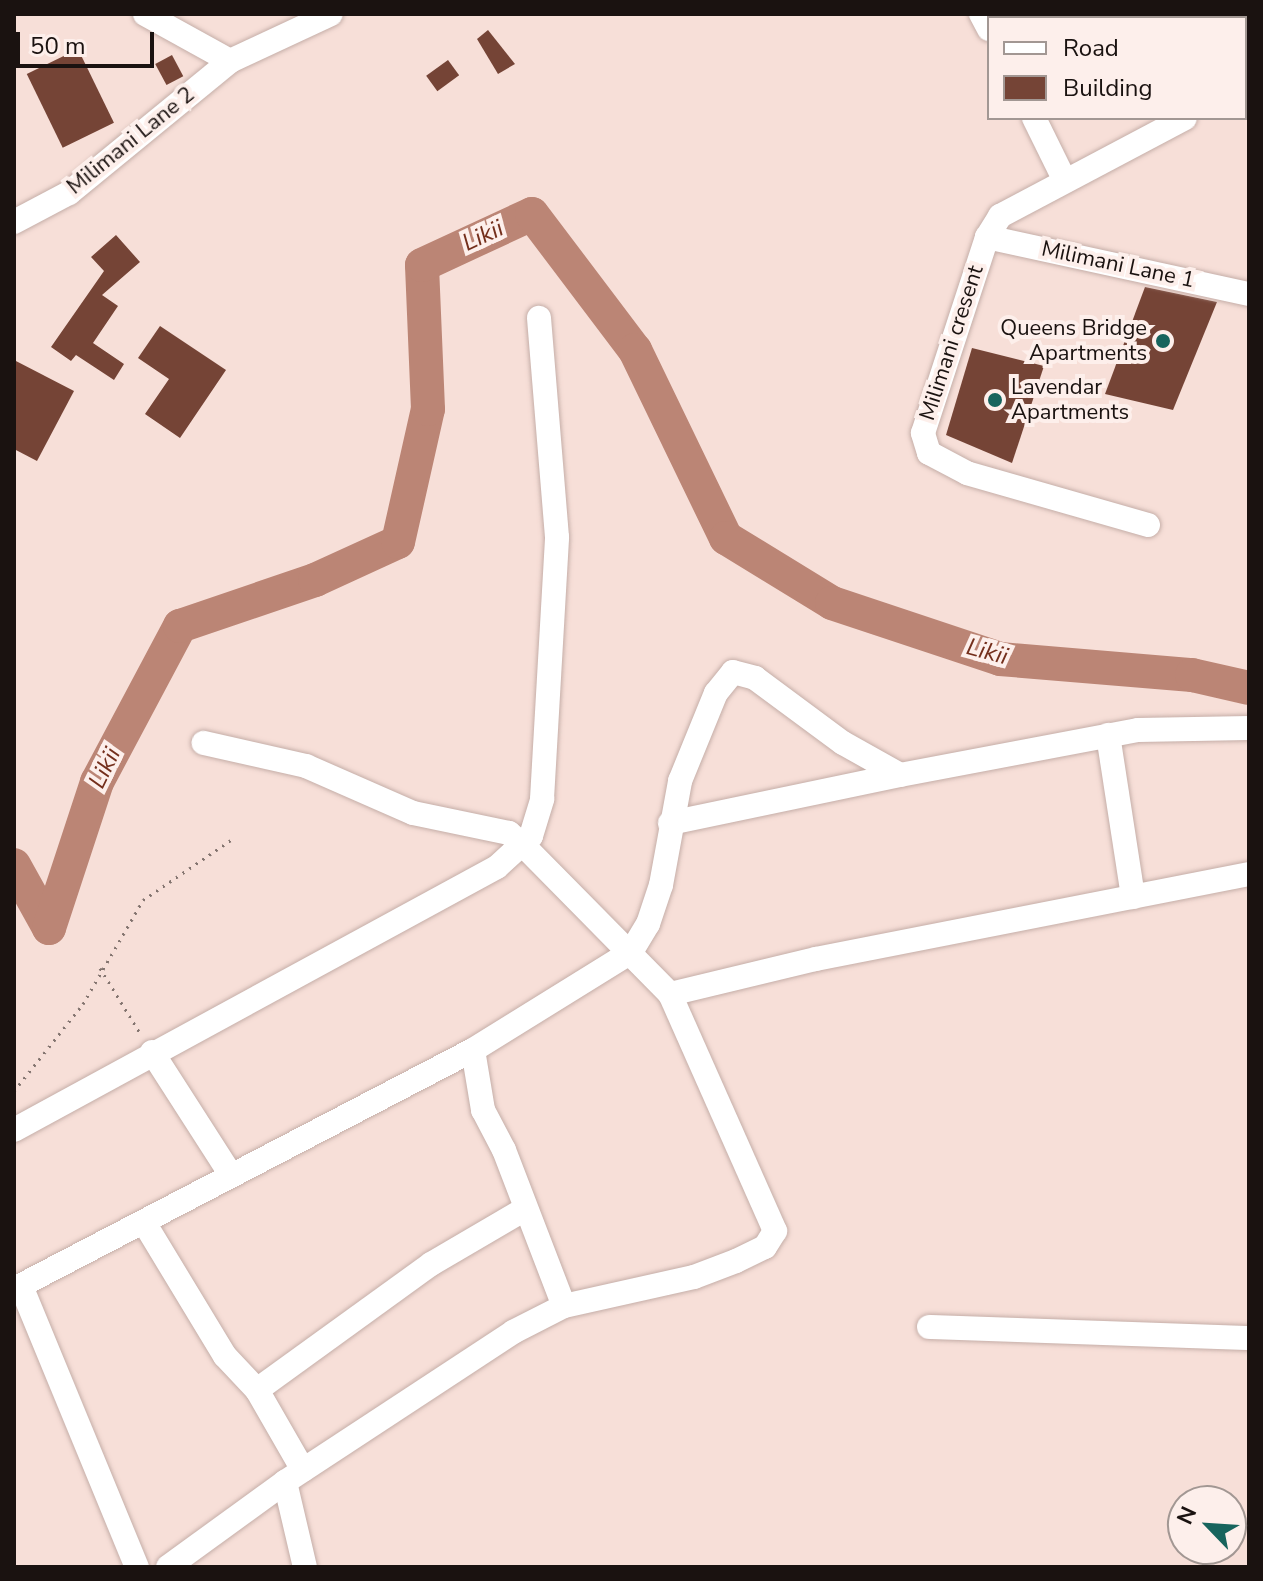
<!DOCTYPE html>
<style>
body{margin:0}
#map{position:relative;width:1263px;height:1581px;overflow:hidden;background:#f7dfd8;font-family:"Nunito Sans",sans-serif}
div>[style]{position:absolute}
.river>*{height:34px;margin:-17px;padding:0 17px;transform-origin:17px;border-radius:17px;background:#bb8575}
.building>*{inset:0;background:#754436;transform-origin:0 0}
.path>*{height:3px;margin-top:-1.5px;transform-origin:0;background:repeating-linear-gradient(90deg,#83746f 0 2px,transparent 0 8px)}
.roads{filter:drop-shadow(0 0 2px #c5aea8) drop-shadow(0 0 2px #c5aea8)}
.minor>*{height:24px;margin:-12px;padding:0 12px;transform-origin:12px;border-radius:12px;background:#fff}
.dots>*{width:22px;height:22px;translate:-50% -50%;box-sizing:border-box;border:4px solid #fdefeb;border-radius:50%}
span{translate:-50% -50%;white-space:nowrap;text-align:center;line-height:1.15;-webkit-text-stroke:8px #fdefeb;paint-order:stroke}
.street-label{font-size:22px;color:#1a1210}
.poi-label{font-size:22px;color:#1a1210}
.right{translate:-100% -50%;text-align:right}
.left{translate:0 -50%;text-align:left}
.water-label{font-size:24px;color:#742f1c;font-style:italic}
.frame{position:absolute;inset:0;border:16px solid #1a1210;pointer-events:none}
.legend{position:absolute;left:987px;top:16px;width:260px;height:104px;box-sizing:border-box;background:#fdefeb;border:2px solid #a29793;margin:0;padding:10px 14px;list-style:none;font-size:24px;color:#1a1210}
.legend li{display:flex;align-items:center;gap:16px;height:40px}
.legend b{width:40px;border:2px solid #a29793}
.north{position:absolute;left:1167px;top:1485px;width:80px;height:80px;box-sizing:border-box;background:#fdefeb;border:2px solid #a29793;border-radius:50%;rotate:295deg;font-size:22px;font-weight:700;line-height:32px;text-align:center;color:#1a1210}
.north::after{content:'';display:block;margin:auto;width:28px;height:36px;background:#17645d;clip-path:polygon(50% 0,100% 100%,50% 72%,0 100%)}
.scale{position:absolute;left:16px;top:32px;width:138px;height:36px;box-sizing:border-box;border:4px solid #1a1210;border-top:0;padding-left:10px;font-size:24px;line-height:28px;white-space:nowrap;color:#1a1210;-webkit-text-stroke:6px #fdefeb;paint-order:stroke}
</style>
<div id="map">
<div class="river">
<div style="left:14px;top:865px;width:72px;rotate:60.9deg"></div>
<div style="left:49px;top:928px;width:154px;rotate:-71.8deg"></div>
<div style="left:97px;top:782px;width:177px;rotate:-62deg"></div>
<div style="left:180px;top:626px;width:143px;rotate:-18.8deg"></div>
<div style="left:315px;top:580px;width:91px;rotate:-24.6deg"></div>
<div style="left:398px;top:542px;width:136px;rotate:-77.3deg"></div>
<div style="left:428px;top:409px;width:144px;rotate:-92.4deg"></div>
<div style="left:422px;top:265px;width:121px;rotate:-24.9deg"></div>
<div style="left:532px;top:214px;width:171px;rotate:52.9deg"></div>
<div style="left:635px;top:350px;width:209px;rotate:64.2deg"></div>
<div style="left:726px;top:538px;width:124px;rotate:31.5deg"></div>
<div style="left:832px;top:603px;width:177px;rotate:18.4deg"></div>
<div style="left:1000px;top:659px;width:193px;rotate:4.8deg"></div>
<div style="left:1192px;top:675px;width:58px;rotate:12.8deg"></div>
</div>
<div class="building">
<div style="clip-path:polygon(488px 30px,515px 64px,498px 74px,477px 39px)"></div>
<div style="left:78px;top:49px;width:82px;height:57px;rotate:64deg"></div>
<div style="left:172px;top:55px;width:24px;height:19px;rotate:62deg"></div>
<div style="left:448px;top:60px;width:19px;height:27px;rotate:54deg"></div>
<div style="clip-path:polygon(116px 235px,140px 262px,102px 295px,118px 306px,93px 343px,124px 364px,114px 380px,76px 355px,71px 361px,51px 347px,104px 271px,91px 257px)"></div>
<div style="clip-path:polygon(1145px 287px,1217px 302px,1173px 410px,1105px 394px)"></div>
<div style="clip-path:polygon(160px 326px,226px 370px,180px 438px,145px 414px,169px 379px,138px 358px)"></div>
<div style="clip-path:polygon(972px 348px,1044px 366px,1012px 463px,946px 435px)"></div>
<div style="clip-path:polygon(14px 360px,74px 391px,37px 461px,14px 449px)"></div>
</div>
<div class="path">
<div style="left:100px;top:968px;width:76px;rotate:58.4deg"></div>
<div style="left:14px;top:1091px;width:111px;rotate:-51.6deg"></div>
<div style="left:83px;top:1004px;width:120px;rotate:-60deg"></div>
<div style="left:143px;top:900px;width:110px;rotate:-34.3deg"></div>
</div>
<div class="roads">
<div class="minor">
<div style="left:145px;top:14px;width:97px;rotate:28.9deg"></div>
<div style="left:981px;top:14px;width:17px;rotate:62deg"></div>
<div style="left:1245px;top:89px;width:4px;rotate:-27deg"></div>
<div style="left:1034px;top:118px;width:68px;rotate:63.8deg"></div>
<div style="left:14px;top:222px;width:62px;rotate:-27.8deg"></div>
<div style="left:69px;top:193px;width:208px;rotate:-39.3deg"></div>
<div style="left:230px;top:61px;width:111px;rotate:-25deg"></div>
<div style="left:987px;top:237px;width:268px;rotate:12.3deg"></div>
<div style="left:1148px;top:525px;width:188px;rotate:-164deg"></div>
<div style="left:967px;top:473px;width:43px;rotate:-152.2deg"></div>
<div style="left:929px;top:453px;width:21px;rotate:-107deg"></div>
<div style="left:923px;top:433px;width:206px;rotate:-71.9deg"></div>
<div style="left:987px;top:237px;width:25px;rotate:-58deg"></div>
<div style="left:1000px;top:216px;width:209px;rotate:-27.9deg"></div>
<div style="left:1108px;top:735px;width:164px;rotate:81.2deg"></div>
<div style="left:670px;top:823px;width:235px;rotate:-11.8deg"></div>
<div style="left:670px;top:994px;width:150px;rotate:-13.5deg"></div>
<div style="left:816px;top:959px;width:441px;rotate:-11.1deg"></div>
<div style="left:473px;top:1050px;width:61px;rotate:80.5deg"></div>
<div style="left:483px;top:1110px;width:45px;rotate:62.3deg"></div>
<div style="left:504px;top:1150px;width:167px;rotate:69deg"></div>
<div style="left:152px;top:1052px;width:146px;rotate:57.3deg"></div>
<div style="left:14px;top:1130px;width:550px;rotate:-28.57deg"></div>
<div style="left:497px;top:867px;width:46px;rotate:-42.4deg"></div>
<div style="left:531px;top:836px;width:39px;rotate:-73deg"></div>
<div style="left:542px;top:799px;width:262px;rotate:-86.7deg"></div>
<div style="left:557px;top:537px;width:220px;rotate:-94.7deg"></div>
<div style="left:145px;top:1224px;width:154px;rotate:58.8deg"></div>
<div style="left:225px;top:1356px;width:47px;rotate:46.7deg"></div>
<div style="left:257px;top:1390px;width:92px;rotate:60.1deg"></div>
<div style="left:21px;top:1286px;width:304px;rotate:67.6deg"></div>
<div style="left:14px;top:1289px;width:517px;rotate:-27.51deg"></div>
<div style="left:473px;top:1050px;width:186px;rotate:-31.8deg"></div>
<div style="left:631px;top:952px;width:33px;rotate:-59deg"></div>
<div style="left:648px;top:924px;width:41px;rotate:-71.6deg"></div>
<div style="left:661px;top:885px;width:106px;rotate:-79.6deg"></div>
<div style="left:680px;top:781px;width:95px;rotate:-67.8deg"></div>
<div style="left:716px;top:693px;width:27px;rotate:-51deg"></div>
<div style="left:733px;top:672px;width:23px;rotate:15deg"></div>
<div style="left:755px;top:678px;width:109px;rotate:36.5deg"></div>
<div style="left:843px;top:743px;width:65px;rotate:29.3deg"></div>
<div style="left:900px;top:775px;width:242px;rotate:-10.7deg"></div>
<div style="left:1138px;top:730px;width:111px;rotate:-1deg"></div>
<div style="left:929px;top:1327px;width:320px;rotate:2deg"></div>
<div style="left:257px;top:1390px;width:215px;rotate:-35.9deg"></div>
<div style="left:431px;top:1264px;width:109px;rotate:-30.3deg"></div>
<div style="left:285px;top:1482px;width:87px;rotate:76.8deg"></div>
<div style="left:168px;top:1567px;width:145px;rotate:-36deg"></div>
<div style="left:285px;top:1482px;width:273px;rotate:-33.3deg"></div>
<div style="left:513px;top:1332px;width:57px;rotate:-27deg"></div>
<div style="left:564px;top:1306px;width:133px;rotate:-12.6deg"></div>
<div style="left:694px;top:1277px;width:45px;rotate:-20.9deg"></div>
<div style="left:736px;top:1261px;width:32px;rotate:-26deg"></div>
<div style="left:765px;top:1247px;width:19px;rotate:-58deg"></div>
<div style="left:775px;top:1231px;width:259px;rotate:-113.9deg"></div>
<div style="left:670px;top:994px;width:208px;rotate:-134.6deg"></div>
<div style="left:524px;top:846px;width:20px;rotate:-139deg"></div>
<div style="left:509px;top:833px;width:98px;rotate:-168.2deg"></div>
<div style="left:413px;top:813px;width:117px;rotate:-156.3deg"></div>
<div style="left:306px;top:766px;width:105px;rotate:-167.3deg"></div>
</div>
</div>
<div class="dots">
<div style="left:1163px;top:341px;background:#17645d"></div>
<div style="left:995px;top:400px;background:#17645d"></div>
</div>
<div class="street-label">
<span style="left:131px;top:141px;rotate:-39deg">Milimani Lane 2</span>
<span style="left:1118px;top:265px;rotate:12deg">Milimani Lane 1</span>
<span style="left:952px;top:343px;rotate:-72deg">Milimani cresent</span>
</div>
<div class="poi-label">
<span class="right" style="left:1147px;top:341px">Queens Bridge<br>Apartments</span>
<span class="left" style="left:1011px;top:400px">Lavendar<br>Apartments</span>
</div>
<div class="water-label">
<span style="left:483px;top:236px;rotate:-25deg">Likii</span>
<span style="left:987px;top:652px;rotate:15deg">Likii</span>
<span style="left:105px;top:768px;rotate:-64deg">Likii</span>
</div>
<div class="frame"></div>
<ul class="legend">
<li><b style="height:10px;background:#fff"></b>Road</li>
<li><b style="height:22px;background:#754436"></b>Building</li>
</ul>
<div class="north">N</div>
<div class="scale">50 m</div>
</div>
